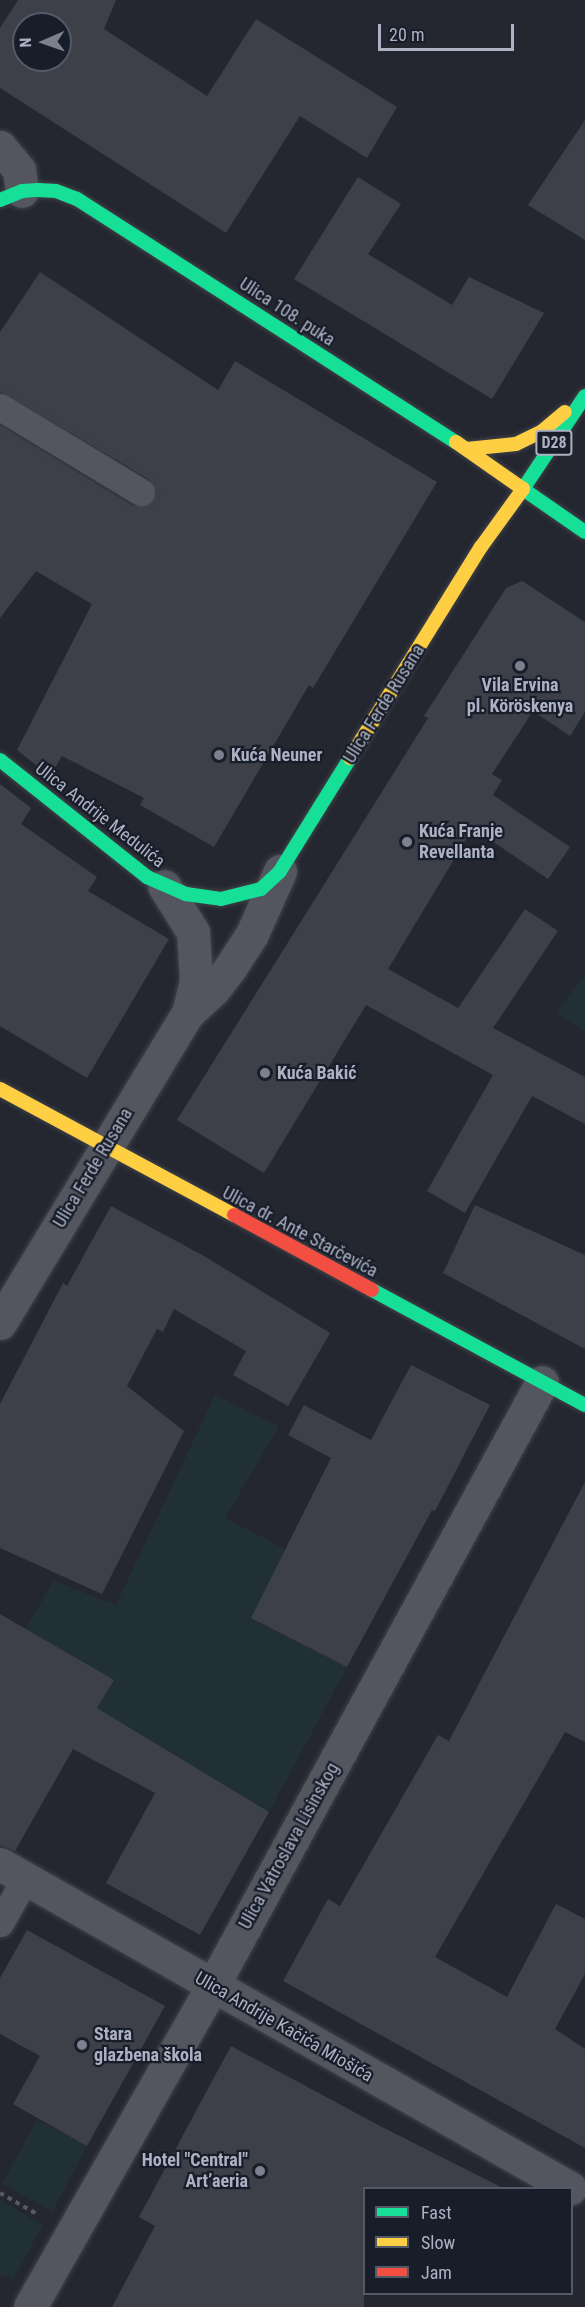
<!DOCTYPE html>
<meta charset="utf-8">
<style>
body{margin:0}
#map{position:relative;width:585px;height:2307px;overflow:hidden;background:#242730;font-family:"Roboto Condensed",sans-serif}
div>[style]{position:absolute}
.green>*{inset:0;background:#213035;transform-origin:0 0}
.building>*{inset:0;background:#3d4048}
.path>*{height:4px;margin-top:-2px;transform-origin:0;background:repeating-linear-gradient(90deg,#565a62 0 4.5px,transparent 0 9px)}
.roads{filter:drop-shadow(0 0 2px #404249) drop-shadow(0 0 2px #404249)}
.lane>*{height:27px;margin:-13.5px;padding:0 13.5px;transform-origin:13.5px;border-radius:13.5px;background:#53565e}
.street>*{height:33px;margin:-16.5px;padding:0 16.5px;transform-origin:16.5px;border-radius:16.5px;background:#53565e}
.fast>*{height:14px;margin:-7px;padding:0 7px;transform-origin:7px;border-radius:7px;background:#16e098}
.slow>*{height:14px;margin:-7px;padding:0 7px;transform-origin:7px;border-radius:7px;background:#ffcf43}
.jam>*{height:14px;margin:-7px;padding:0 7px;transform-origin:7px;border-radius:7px;background:#f24e42}
.dots>*{width:16px;height:16px;translate:-50% -50%;box-sizing:border-box;border:3px solid #181d2a;border-radius:50%}
span{translate:-50% -50%;white-space:nowrap;text-align:center;line-height:1.15;-webkit-text-stroke:4.5px #181d2a;paint-order:stroke}
.shield-label span{padding:2px 4px;background:#181d2a;border:2px solid;border-radius:4px;-webkit-text-stroke-width:0}
.shield-label{font-size:16px;color:#acb2c3;font-weight:700}
.street-label{font-size:18px;color:#acb2c3}
.poi-label{font-size:18px;color:#acb2c3;font-weight:700}
.left{translate:0 -50%;text-align:left}
.right{translate:-100% -50%;text-align:right}
.legend{position:absolute;left:363px;top:2187px;width:210px;height:108px;box-sizing:border-box;background:#181d2a;border:2px solid #535967;margin:0;padding:8px 10px;list-style:none;font-size:18px;color:#acb2c3}
.legend li{display:flex;align-items:center;gap:12px;height:30px}
.legend b{width:30px;border:2px solid #535967}
.north{position:absolute;left:12px;top:12px;width:60px;height:60px;box-sizing:border-box;background:#181d2a;border:2px solid #535967;border-radius:50%;rotate:268deg;font-size:16px;font-weight:700;line-height:24px;text-align:center;color:#acb2c3}
.north::after{content:'';display:block;margin:auto;width:21px;height:27px;background:#7c8190;clip-path:polygon(50% 0,100% 100%,50% 72%,0 100%)}
.scale{position:absolute;left:378px;top:24px;width:136px;height:27px;box-sizing:border-box;border:3px solid #acb2c3;border-top:0;padding-left:8px;font-size:18px;line-height:21px;white-space:nowrap;color:#acb2c3;-webkit-text-stroke:4px #181d2a;paint-order:stroke}
</style>
<div id="map">
<div class="green">
<div style="clip-path:polygon(585px 975px,585px 1032px,557px 1012px)"></div>
<div style="clip-path:polygon(215px 1395px,279px 1426px,225px 1518px,285px 1549px,251px 1618px,347px 1667px,269px 1812px,97px 1708px,25px 1629px,54px 1581px,116px 1605px)"></div>
<div style="left:37px;top:2119px;width:57px;height:74px;rotate:28deg"></div>
<div style="clip-path:polygon(0 2200px,43px 2225px,13px 2279px,0 2274px)"></div>
</div>
<div class="building">
<div style="clip-path:polygon(evenodd,18px 0,116px 0,104px 29px,207px 96px,256px 19px,397px 107px,367px 158px,300px 116px,226px 233px,0 88px,0 28px,18px 0,24px 24px,60px 24px,60px 60px,24px 60px,24px 24px)"></div>
<div style="clip-path:polygon(585px 120px,585px 240px,528px 205px)"></div>
<div style="clip-path:polygon(358px 177px,401px 204px,368px 254px,452px 305px,469px 277px,544px 313px,492px 399px,294px 279px)"></div>
<div style="clip-path:polygon(40px 272px,218px 390px,235px 361px,437px 482px,313px 688px,309px 685px,214px 847px,140px 805px,144px 798px,62px 756px,50px 776px,17px 750px,92px 604px,36px 571px,0 618px,0 425px,133px 506px,149px 505px,157px 493px,149px 479px,0 391px,0 332px)"></div>
<div style="clip-path:polygon(522px 581px,585px 622px,585px 712px,570px 736px,533px 711px,492px 774px,502px 780px,493px 795px,570px 847px,548px 879px,473px 828px,388px 969px,458px 1008px,525px 909px,558px 931px,493px 1028px,585px 1077px,585px 1124px,532px 1096px,465px 1213px,427px 1191px,493px 1075px,366px 1005px,264px 1173px,177px 1120px,428px 718px,424px 716px,506px 588px)"></div>
<div style="clip-path:polygon(0 784px,31px 808px,21px 824px,97px 877px,88px 891px,169px 939px,87px 1078px,0 1026px)"></div>
<div style="clip-path:polygon(475px 1205px,585px 1255px,585px 1349px,443px 1273px)"></div>
<div style="clip-path:polygon(111px 1206px,204px 1256px,330px 1333px,288px 1406px,233px 1375px,246px 1351px,174px 1309px,163px 1332px,157px 1329px,127px 1386px,184px 1431px,102px 1594px,0 1548px,0 1404px,63px 1283px,67px 1286px)"></div>
<div style="clip-path:polygon(411px 1365px,490px 1405px,435px 1511px,432px 1510px,347px 1667px,251px 1618px,331px 1458px,288px 1435px,304px 1405px,371px 1440px)"></div>
<div style="clip-path:polygon(585px 1482px,585px 1742px,565px 1732px,435px 1957px,507px 1997px,556px 1904px,585px 1919px,585px 1974px,555px 2029px,585px 2049px,585px 2148px,283px 1981px,328px 1899px,340px 1906px,438px 1735px,449px 1741px)"></div>
<div style="clip-path:polygon(0 1614px,114px 1680px,97px 1708px,269px 1812px,200px 1935px,106px 1883px,155px 1793px,73px 1749px,15px 1851px,0 1845px)"></div>
<div style="clip-path:polygon(27px 1930px,165px 2006px,87px 2146px,13px 2104px,40px 2056px,0 2034px,0 1978px)"></div>
<div style="clip-path:polygon(231px 2046px,380px 2126px,503px 2188px,364px 2188px,364px 2307px,112px 2307px,155px 2226px,139px 2217px)"></div>
</div>
<div class="path">
<div style="left:0;top:2193px;width:43px;rotate:29.6deg"></div>
</div>
<div class="roads">
<div class="lane">
<div style="left:0;top:407px;width:165px;rotate:31.1deg"></div>
<div style="left:0;top:1923px;width:51px;rotate:-60.4deg"></div>
</div>
<div class="street">
<div style="left:0;top:147px;width:30px;rotate:50deg"></div>
<div style="left:19px;top:170px;width:21px;rotate:82deg"></div>
<div style="left:188px;top:1013px;width:34px;rotate:-43deg"></div>
<div style="left:213px;top:990px;width:28px;rotate:-52deg"></div>
<div style="left:230px;top:968px;width:40px;rotate:-57.1deg"></div>
<div style="left:252px;top:934px;width:69px;rotate:-66deg"></div>
<div style="left:0;top:1323px;width:363px;rotate:-58.8deg"></div>
<div style="left:188px;top:1013px;width:32px;rotate:-76deg"></div>
<div style="left:196px;top:982px;width:50px;rotate:-93.4deg"></div>
<div style="left:193px;top:932px;width:54px;rotate:-122.2deg"></div>
<div style="left:0;top:1864px;width:656px;rotate:29.61deg"></div>
<div style="left:30px;top:2307px;width:368px;rotate:-60.4deg"></div>
<div style="left:212px;top:1987px;width:689px;rotate:-61.39deg"></div>
</div>
<div class="fast">
<div style="left:0;top:200px;width:24px;rotate:-22deg"></div>
<div style="left:22px;top:191px;width:16px;rotate:-4deg"></div>
<div style="left:38px;top:190px;width:18px;rotate:3deg"></div>
<div style="left:56px;top:191px;width:22px;rotate:21deg"></div>
<div style="left:77px;top:199px;width:450px;rotate:32.7deg"></div>
<div style="left:585px;top:396px;width:112px;rotate:123.7deg"></div>
<div style="left:523px;top:489px;width:75px;rotate:34.7deg"></div>
<div style="left:0;top:760px;width:188px;rotate:38.5deg"></div>
<div style="left:147px;top:877px;width:43px;rotate:23.6deg"></div>
<div style="left:186px;top:894px;width:35px;rotate:8deg"></div>
<div style="left:221px;top:899px;width:41px;rotate:-14deg"></div>
<div style="left:261px;top:889px;width:26px;rotate:-43deg"></div>
<div style="left:280px;top:871px;width:133px;rotate:-58.2deg"></div>
<div style="left:372px;top:1290px;width:242px;rotate:28.4deg"></div>
</div>
<div class="slow">
<div style="left:467px;top:449px;width:49px;rotate:-5.8deg"></div>
<div style="left:516px;top:444px;width:28px;rotate:-26deg"></div>
<div style="left:541px;top:432px;width:31px;rotate:-40deg"></div>
<div style="left:350px;top:758px;width:248px;rotate:-58.2deg"></div>
<div style="left:481px;top:547px;width:72px;rotate:-54.1deg"></div>
<div style="left:523px;top:489px;width:82px;rotate:-145deg"></div>
<div style="left:0;top:1089px;width:266px;rotate:28.3deg"></div>
</div>
<div class="jam">
<div style="left:234px;top:1215px;width:157px;rotate:28.5deg"></div>
</div>
</div>
<div class="dots">
<div style="left:520px;top:666px;background:#7c8190"></div>
<div style="left:219px;top:755px;background:#7c8190"></div>
<div style="left:407px;top:842px;background:#7c8190"></div>
<div style="left:265px;top:1073px;background:#7c8190"></div>
<div style="left:82px;top:2045px;background:#7c8190"></div>
<div style="left:260px;top:2171px;background:#7c8190"></div>
</div>
<div class="shield-label">
<span style="left:554px;top:443px">D28</span>
</div>
<div class="street-label">
<span style="left:287px;top:312px;rotate:33deg">Ulica 108. puka</span>
<span style="left:384px;top:704px;rotate:-58deg">Ulica Ferde Rusana</span>
<span style="left:100px;top:815px;rotate:38deg">Ulica Andrije Medulića</span>
<span style="left:93px;top:1168px;rotate:-59deg">Ulica Ferde Rusana</span>
<span style="left:300px;top:1232px;rotate:28deg">Ulica dr. Ante Starčevića</span>
<span style="left:289px;top:1846px;rotate:-61deg">Ulica Vatroslava Lisinskog</span>
<span style="left:284px;top:2027px;rotate:30deg">Ulica Andrije Kačića Miošića</span>
</div>
<div class="poi-label">
<span style="left:520px;top:696px">Vila Ervina<br>pl. Köröskenya</span>
<span class="left" style="left:231px;top:755px">Kuća Neuner</span>
<span class="left" style="left:419px;top:842px">Kuća Franje<br>Revellanta</span>
<span class="left" style="left:277px;top:1073px">Kuća Bakić</span>
<span class="left" style="left:94px;top:2045px">Stara<br>glazbena škola</span>
<span class="right" style="left:248px;top:2171px">Hotel "Central"<br>Art’aeria</span>
</div>
<ul class="legend">
<li><b style="height:8px;background:#16e098"></b>Fast</li>
<li><b style="height:8px;background:#ffcf43"></b>Slow</li>
<li><b style="height:8px;background:#f24e42"></b>Jam</li>
</ul>
<div class="north">N</div>
<div class="scale">20 m</div>
</div>
